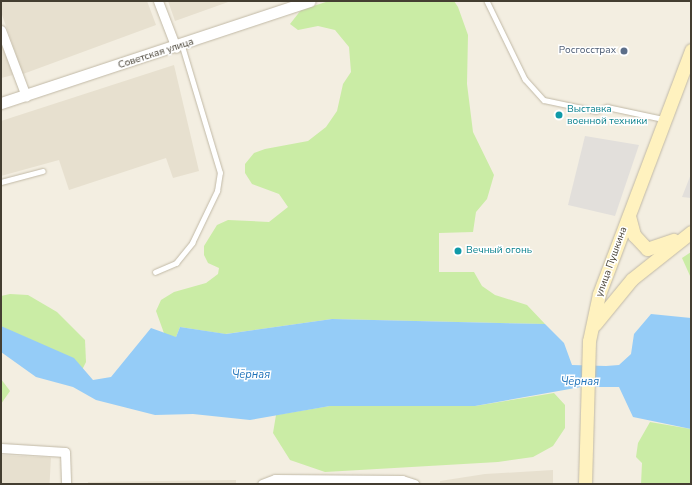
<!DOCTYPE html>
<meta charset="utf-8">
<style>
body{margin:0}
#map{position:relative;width:692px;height:485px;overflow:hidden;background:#f3eee1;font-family:"Nunito Sans",sans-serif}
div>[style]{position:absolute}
.residential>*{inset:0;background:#e7e0cf;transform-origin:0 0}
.green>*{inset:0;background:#caeca5}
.parking>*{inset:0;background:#e2dfdb}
.water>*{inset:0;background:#95ccf7}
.roads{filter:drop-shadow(0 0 1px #c1b9a6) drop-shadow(0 0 1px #c1b9a6)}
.service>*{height:4.5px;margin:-2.25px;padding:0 2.25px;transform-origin:2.25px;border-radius:2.25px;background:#fff}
.minor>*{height:9px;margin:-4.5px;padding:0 4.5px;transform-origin:4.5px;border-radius:4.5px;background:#fff}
.tertiary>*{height:11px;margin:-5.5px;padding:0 5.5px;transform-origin:5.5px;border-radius:5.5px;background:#fff}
.secondary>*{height:13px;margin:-6.5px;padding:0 6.5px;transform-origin:6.5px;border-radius:6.5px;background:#fff2bf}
.dots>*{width:11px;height:11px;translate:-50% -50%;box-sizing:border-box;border:2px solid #fff;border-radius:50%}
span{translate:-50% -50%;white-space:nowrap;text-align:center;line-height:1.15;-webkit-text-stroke:3px #fff;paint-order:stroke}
.service-label{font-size:10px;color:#4e5e75}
.right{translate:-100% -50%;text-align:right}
.street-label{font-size:10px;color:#443e31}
.culture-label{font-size:10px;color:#0d838f}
.left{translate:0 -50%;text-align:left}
.water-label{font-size:11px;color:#2174ba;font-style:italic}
.frame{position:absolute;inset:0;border:2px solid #443e31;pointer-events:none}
</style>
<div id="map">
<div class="residential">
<div style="clip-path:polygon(1px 1px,147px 1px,156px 25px,23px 74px,1px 12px)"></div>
<div style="clip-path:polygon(168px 1px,231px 1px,175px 21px)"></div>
<div style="clip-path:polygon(1px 43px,13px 75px,1px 78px)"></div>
<div style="clip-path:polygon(174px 65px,199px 171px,173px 178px,166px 158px,69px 190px,59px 160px,1px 176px,1px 121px)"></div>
<div style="left:1px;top:455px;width:50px;height:29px;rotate:3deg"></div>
<div style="clip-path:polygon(553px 470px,553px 484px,440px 484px,440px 481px,485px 474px)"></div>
<div style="clip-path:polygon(236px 480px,236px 484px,88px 484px,88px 482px)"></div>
</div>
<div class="green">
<div style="clip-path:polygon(329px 1px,454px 1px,458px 7px,468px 35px,467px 84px,473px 132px,494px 175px,487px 199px,476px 212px,473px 232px,439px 233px,439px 272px,474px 272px,482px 286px,495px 295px,527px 305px,545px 324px,332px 319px,225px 334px,180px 327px,176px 337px,165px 336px,156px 311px,161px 300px,174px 292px,206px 283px,218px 274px,219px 268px,208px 263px,204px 255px,204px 246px,217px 225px,228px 220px,269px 222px,288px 207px,279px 194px,252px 184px,245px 173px,245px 164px,254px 153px,265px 149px,308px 141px,326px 127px,337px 111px,343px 84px,351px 72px,349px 47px,335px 30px,318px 26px,298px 30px,290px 24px,301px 10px)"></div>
<div style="clip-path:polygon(691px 252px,691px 278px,682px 258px)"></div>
<div style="clip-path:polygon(10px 294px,28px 295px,57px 312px,85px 340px,86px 362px,82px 370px,1px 326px,1px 296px)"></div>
<div style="clip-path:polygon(1px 379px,10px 391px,1px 404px)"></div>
<div style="clip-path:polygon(554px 393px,565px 405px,565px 428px,553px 446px,533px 457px,498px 462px,325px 472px,290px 460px,273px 433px,276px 415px,330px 406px,475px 406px)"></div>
<div style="clip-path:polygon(650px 422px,691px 429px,691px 484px,641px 484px,642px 463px,636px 457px,638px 443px)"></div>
</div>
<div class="parking">
<div style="clip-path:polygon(585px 136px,639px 145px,615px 216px,568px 205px)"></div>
<div style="clip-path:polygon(691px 174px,691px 198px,682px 197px)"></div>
</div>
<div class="water">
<div style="clip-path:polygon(651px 314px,691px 318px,691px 429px,633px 417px,619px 387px,581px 387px,475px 406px,330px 406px,250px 420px,193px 414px,155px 415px,96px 400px,73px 387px,36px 377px,1px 352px,1px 326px,74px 358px,93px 380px,111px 377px,151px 328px,176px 337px,180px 327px,226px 334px,332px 319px,545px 324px,564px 343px,572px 365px,606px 366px,619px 365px,631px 354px,634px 334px)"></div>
</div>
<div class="roads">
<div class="service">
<div style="left:487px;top:1px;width:87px;rotate:64deg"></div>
<div style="left:525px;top:79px;width:28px;rotate:48deg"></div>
<div style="left:544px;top:100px;width:53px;rotate:11.9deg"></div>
<div style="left:596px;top:111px;width:12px;rotate:-20deg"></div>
<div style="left:607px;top:107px;width:57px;rotate:12.1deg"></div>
<div style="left:1px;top:182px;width:43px;rotate:-14.7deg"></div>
<div style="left:155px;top:272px;width:23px;rotate:-23deg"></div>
<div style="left:176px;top:263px;width:26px;rotate:-51deg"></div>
<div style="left:192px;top:243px;width:58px;rotate:-64.3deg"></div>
<div style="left:217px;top:191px;width:18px;rotate:-81deg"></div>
<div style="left:220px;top:173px;width:133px;rotate:-106.7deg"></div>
</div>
<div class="minor">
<div style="left:158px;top:1px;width:50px;rotate:69deg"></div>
<div style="left:1px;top:30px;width:71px;rotate:69.3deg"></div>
<div style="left:1px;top:448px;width:64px;rotate:3.6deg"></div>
<div style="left:65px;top:452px;width:32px;rotate:88deg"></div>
<div style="left:262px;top:484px;width:14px;rotate:-21deg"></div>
<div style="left:275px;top:479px;width:127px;rotate:0.5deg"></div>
<div style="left:402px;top:480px;width:13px;rotate:18deg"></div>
</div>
<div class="tertiary">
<div style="left:1px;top:103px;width:325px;rotate:-18.3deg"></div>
</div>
<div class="secondary">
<div style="left:629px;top:216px;width:20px;rotate:75deg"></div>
<div style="left:634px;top:235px;width:19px;rotate:47deg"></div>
<div style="left:647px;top:249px;width:28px;rotate:-19deg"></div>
<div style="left:595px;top:324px;width:58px;rotate:-50.6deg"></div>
<div style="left:632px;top:279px;width:75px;rotate:-38.5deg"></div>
<div style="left:585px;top:484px;width:143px;rotate:-88.4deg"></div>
<div style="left:589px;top:341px;width:48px;rotate:-78deg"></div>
<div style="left:599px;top:294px;width:261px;rotate:-69.3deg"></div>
</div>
</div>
<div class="dots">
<div style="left:624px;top:51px;background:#5c6f8a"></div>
<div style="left:559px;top:115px;background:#0f9aa8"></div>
<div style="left:458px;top:251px;background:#0f9aa8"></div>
</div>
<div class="service-label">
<span class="right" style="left:616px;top:51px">Росгосстрах</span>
</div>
<div class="street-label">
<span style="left:156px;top:54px;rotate:-18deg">Советская улица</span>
<span style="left:612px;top:262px;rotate:-70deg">улица Пушкина</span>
</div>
<div class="culture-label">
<span class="left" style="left:567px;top:115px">Выставка<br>военной техники</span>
<span class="left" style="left:466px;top:251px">Вечный огонь</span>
</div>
<div class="water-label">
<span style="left:251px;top:375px">Чёрная</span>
<span style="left:580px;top:382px">Чёрная</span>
</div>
<div class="frame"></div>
</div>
